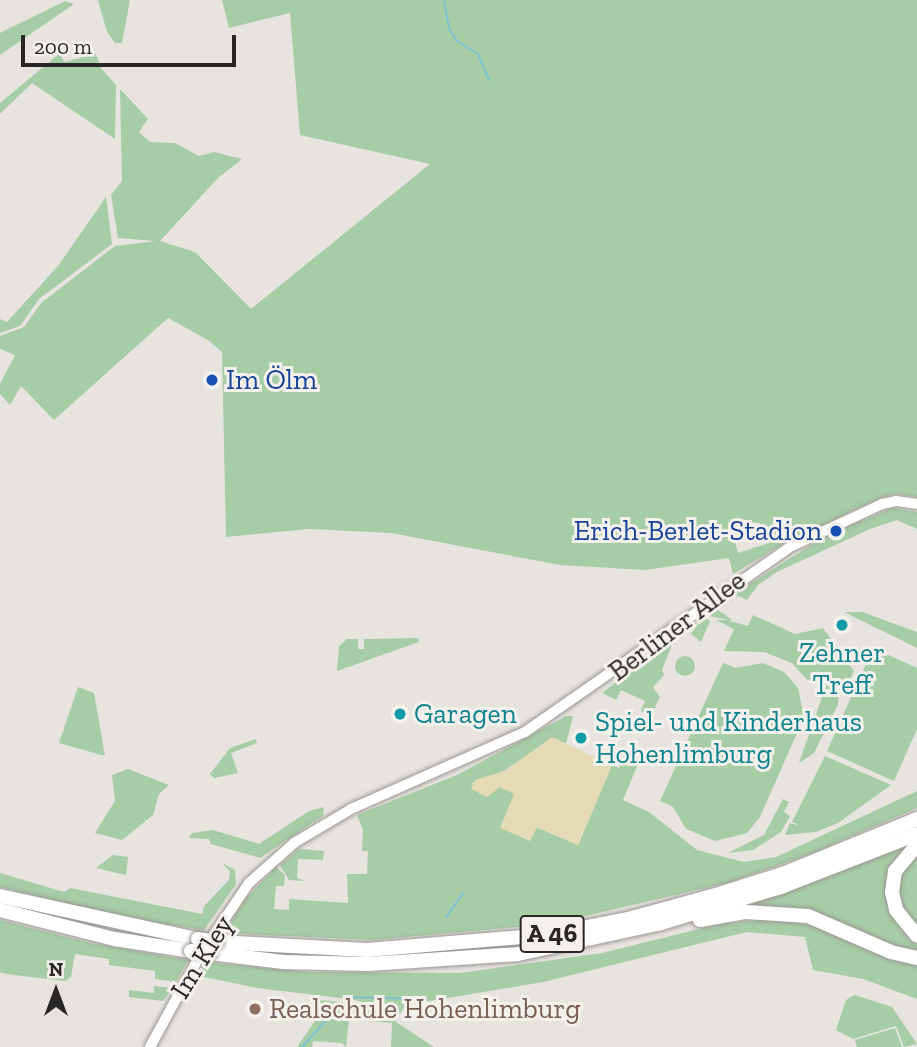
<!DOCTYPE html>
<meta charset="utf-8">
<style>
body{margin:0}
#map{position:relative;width:917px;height:1047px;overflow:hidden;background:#e7e3df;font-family:"Zilla Slab",serif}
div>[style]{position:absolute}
.green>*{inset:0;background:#a7cda6}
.round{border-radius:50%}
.sand>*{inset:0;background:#e4dab5}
.stream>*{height:2px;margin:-1px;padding:0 1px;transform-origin:1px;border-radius:1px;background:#7fc1d0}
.roads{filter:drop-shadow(0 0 2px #9a9793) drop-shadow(0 0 2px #9a9793)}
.secondary>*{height:10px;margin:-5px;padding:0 5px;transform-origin:5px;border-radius:5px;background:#fff}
.highway>*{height:14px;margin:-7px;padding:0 7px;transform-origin:7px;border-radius:7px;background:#fff}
.bridges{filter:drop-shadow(0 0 2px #9a9793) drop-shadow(0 0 2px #9a9793)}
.highway-bridge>*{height:14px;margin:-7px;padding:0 7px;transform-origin:7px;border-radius:7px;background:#fff}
.dots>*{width:19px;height:19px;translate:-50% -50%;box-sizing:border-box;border:4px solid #f4f0ec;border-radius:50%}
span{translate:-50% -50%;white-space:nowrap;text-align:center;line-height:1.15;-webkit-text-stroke:6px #f4f0ec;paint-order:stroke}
.shield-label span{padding:2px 5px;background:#f4f0ec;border:2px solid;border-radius:5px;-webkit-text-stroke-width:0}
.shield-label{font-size:26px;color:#282725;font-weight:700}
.transit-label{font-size:28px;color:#164399}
.left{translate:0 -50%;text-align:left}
.right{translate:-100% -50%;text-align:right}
.street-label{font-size:28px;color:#282725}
.culture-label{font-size:28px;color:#0d838f}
.education-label{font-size:28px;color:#785e54}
.north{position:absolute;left:21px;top:956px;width:70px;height:70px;-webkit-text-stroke:5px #f4f0ec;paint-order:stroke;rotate:0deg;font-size:19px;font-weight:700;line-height:28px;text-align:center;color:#282725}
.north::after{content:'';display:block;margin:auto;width:24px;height:32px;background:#282725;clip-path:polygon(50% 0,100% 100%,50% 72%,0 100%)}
.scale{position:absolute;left:21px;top:35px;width:215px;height:32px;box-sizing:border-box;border:4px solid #282725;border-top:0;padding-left:9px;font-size:21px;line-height:24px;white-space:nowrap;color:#282725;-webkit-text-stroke:5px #f4f0ec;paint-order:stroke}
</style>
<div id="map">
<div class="green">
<div style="clip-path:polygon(98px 0,130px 0,122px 43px,115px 43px,107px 32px)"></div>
<div style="clip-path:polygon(222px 0,917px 0,917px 497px,895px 494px,875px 500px,796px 538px,788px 530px,775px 534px,762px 531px,760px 523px,751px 522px,748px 531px,733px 535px,738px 553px,778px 540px,786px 542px,733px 574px,729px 558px,645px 570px,560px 565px,391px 533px,309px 529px,226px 537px,222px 352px,208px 340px,168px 318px,54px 420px,21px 386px,10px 405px,0 394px,0 384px,15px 355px,0 349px,0 336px,24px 327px,41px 303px,115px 246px,155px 241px,118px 238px,111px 195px,122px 181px,120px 89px,148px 119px,139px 132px,150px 142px,175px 143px,199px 156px,214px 152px,242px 159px,218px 178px,160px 241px,195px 252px,251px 309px,430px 164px,300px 135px,290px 13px,229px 28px)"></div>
<div style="clip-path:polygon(65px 1px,74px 4px,0 55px,0 33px)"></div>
<div style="clip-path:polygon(60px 53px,64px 62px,96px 54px,101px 68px,116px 85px,115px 139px,32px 83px,0 114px,0 103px)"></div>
<div style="clip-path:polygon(106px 197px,112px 244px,39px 299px,20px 326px,0 333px,0 319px,7px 322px,58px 266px)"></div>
<div style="clip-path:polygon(892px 508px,917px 512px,917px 529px,897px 520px,870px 529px,777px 572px,758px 585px,747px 600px,734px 594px,824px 537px)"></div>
<div style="clip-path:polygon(715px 608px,731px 619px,730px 621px,748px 626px,753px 615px,795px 634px,823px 628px,854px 671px,846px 687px,829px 678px,807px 680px,792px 663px,764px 652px,724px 651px,734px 629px,716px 620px,729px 620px,705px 615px)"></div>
<div style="clip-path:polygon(844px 612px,862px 612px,917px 632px,917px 648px)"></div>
<div style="clip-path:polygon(703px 617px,710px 621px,701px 642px,691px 634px)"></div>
<div style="clip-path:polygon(675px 637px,662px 670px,664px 675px,653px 687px,660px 697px,651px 716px,641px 711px,645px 701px,621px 690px,616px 700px,602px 693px)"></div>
<div style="clip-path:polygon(418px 638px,419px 642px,337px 671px,339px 646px,347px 639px,358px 639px,358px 649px,364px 649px,364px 639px)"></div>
<div style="clip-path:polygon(873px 648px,917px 668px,917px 729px,894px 781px,827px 751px)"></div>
<div class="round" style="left:675px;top:656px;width:20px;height:20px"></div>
<div style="clip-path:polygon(723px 663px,736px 668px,763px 663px,784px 672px,798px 688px,804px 717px,760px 817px,747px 833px,715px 841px,686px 829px,673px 807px,660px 801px)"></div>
<div style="clip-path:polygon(827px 683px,839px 693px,838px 705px,814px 753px,799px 763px)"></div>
<div style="clip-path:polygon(78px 687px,94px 693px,105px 756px,59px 743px)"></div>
<div style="clip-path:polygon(566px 716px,573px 716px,566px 744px,552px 738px,504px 771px,470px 784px,500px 787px,515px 794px,530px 841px,536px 827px,578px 845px,612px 765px,619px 768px,626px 752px,640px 759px,623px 800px,649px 812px,697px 850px,744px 862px,776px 857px,917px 791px,917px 808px,810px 854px,731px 882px,551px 924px,372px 940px,224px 933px,246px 898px,276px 867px,285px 875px,284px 886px,276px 886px,274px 909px,289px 910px,289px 899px,348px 903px,347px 874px,367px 874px,368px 851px,362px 851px,363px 830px,357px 815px,457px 775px)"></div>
<div style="clip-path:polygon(256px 739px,257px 743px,231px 753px,238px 773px,214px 778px,210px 774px,230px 748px)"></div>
<div style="clip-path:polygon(825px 756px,891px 785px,838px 823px,816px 832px,785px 835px,790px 823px,801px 826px,792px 822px)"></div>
<div style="clip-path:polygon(128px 769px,169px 785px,159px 794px,153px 815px,122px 840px,95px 833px,115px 801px,112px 775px)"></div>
<div style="clip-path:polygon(783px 799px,789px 802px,784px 812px,790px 816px,781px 832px,753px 850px,728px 853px,764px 835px)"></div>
<div style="clip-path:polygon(324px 807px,323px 816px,260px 858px,211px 844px,209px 839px,189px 838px,192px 833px,213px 830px,259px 844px,309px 811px)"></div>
<div style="clip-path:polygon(914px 843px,890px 882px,917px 938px,917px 955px,839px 923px,732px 911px)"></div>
<div style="clip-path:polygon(299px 849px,324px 851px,323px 860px,298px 859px,297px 878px,305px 881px,289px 880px,280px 865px)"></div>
<div style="clip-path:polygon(917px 852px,917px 928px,902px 909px,898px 889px,901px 875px)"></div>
<div style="clip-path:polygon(113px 855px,128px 857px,126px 875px,96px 868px)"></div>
<div style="clip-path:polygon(222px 863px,235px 870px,236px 884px,204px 930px,126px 918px,0 887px,0 873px,64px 892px,70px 888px,202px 914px,204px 906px,229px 880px,230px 871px)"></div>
<div style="clip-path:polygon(767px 919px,811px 925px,891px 960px,917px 965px,917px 999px,863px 979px,813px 970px,805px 937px,747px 932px,543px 982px,406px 1005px,399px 1015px,356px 1000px,257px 988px,204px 977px,199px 971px,203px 962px,310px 972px,460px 973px,602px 953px,719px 924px)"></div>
<div style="clip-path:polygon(0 920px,91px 943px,188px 960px,176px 982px,155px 979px,155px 971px,109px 965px,109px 959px,75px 954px,71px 977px,65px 981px,6px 974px,0 972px)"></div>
<div style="clip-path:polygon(154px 986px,173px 988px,163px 1001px,129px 997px,129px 990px,154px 993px)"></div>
<div style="clip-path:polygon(855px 995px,892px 1007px,917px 1044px,904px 1047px,896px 1026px,853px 1039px,836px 1030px,846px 1000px)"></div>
<div style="clip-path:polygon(309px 999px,341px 1002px,384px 1014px,434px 1047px,391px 1047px,392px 1023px,349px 1019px,346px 1047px,342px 1043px,313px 1041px,312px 1047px,297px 1047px,326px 1005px)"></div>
<div style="clip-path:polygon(895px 1028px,902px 1047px,857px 1047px,855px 1040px)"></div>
</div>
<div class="sand">
<div style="clip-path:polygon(552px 737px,612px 765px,578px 845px,537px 827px,530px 841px,500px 828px,514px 794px,500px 787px,487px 797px,471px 789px,475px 780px,505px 771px)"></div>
</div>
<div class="stream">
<div style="left:444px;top:0;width:29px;rotate:80deg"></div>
<div style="left:449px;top:29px;width:14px;rotate:56deg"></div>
<div style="left:457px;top:41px;width:25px;rotate:32deg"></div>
<div style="left:478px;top:54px;width:28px;rotate:67deg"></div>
<div style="left:446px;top:917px;width:29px;rotate:-54deg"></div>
<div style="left:349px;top:997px;width:68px;rotate:1.7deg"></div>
<div style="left:302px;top:1047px;width:58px;rotate:-47.8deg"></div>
</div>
<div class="roads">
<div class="secondary">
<div style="left:150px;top:1047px;width:102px;rotate:-61.4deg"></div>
<div style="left:199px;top:957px;width:89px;rotate:-56deg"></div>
<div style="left:249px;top:883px;width:60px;rotate:-41.6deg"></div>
<div style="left:294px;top:843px;width:66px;rotate:-30.8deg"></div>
<div style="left:351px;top:809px;width:190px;rotate:-23.9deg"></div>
<div style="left:525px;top:732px;width:325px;rotate:-34.9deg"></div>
<div style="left:792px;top:546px;width:99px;rotate:-25deg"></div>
<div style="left:882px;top:504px;width:14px;rotate:-12deg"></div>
<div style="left:896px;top:501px;width:21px;rotate:8deg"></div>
</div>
<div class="highway">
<div style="left:917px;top:845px;width:34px;rotate:130deg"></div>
<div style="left:895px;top:871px;width:21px;rotate:98deg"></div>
<div style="left:892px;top:892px;width:18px;rotate:77deg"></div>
<div style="left:896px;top:910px;width:33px;rotate:51deg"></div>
<div style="left:0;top:896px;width:203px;rotate:12.3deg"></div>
<div style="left:0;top:910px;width:119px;rotate:14.2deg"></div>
<div style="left:115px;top:939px;width:77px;rotate:9deg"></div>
<div style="left:700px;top:920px;width:47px;rotate:-9.9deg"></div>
<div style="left:746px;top:912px;width:62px;rotate:3.7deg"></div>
<div style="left:808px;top:916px;width:90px;rotate:23.4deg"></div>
<div style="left:891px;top:952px;width:27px;rotate:13deg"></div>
<div style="left:217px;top:942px;width:150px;rotate:3.1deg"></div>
<div style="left:367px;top:950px;width:180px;rotate:-4.8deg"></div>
<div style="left:546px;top:935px;width:84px;rotate:-11deg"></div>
<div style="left:628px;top:919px;width:91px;rotate:-15.3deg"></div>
<div style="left:716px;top:895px;width:72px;rotate:-17.7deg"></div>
<div style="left:785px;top:873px;width:143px;rotate:-22.2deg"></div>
<div style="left:210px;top:953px;width:74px;rotate:7deg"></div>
<div style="left:283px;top:962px;width:86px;rotate:1.3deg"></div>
<div style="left:369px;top:964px;width:149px;rotate:-3.8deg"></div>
<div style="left:518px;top:954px;width:146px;rotate:-12.2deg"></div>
<div style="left:661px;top:923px;width:125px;rotate:-16.7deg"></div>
<div style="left:781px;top:887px;width:146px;rotate:-21.3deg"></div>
</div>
</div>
<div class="bridges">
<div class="highway-bridge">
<div style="left:198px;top:939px;width:19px;rotate:9deg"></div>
<div style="left:191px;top:951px;width:19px;rotate:6deg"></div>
</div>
</div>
<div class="dots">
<div style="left:212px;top:380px;background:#1a4fb4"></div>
<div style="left:836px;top:531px;background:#1a4fb4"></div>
<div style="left:842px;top:625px;background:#0f9aa8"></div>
<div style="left:400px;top:714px;background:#0f9aa8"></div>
<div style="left:581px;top:738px;background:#0f9aa8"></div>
<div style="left:255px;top:1009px;background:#8d6e63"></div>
</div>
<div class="shield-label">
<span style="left:552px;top:934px">A 46</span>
</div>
<div class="transit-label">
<span class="left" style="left:226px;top:380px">Im Ölm</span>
<span class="right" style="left:822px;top:531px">Erich-Berlet-Stadion</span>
</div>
<div class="street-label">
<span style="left:677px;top:626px;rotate:-37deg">Berliner Allee</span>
<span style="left:202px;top:957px;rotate:-58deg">Im Kley</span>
</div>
<div class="culture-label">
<span style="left:842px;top:669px">Zehner<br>Treff</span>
<span class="left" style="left:414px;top:714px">Garagen</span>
<span class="left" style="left:595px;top:738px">Spiel- und Kinderhaus<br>Hohenlimburg</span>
</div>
<div class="education-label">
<span class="left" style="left:269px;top:1009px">Realschule Hohenlimburg</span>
</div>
<div class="north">N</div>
<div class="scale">200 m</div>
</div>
